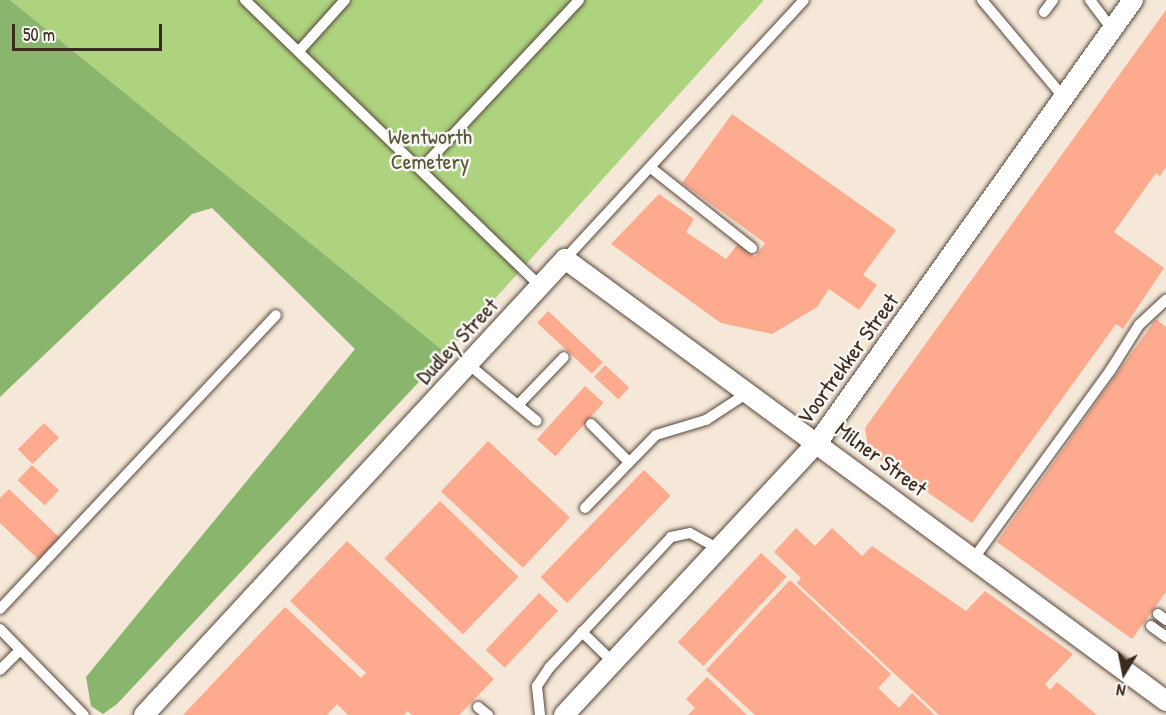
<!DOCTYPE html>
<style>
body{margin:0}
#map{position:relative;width:1166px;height:715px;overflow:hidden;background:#f5e8d8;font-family:"Patrick Hand",sans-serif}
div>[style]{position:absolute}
.green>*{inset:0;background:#add37e}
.forest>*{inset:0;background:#8ab56d}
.building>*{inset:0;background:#fdaa8e;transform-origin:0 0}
.roads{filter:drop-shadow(0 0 2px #57463a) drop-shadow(0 0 2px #57463a)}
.lane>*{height:10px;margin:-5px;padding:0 5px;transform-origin:5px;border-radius:5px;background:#fff}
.street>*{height:20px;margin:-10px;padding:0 10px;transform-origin:10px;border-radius:10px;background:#fff}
span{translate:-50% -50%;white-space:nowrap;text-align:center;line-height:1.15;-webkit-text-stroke:5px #f6f6f2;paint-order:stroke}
.park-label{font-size:22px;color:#585436}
.street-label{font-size:22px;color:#3b2a1e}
.north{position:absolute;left:1094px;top:643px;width:60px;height:60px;-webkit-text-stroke:4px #f6f6f2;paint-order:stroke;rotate:190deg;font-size:16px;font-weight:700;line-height:24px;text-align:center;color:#3b2a1e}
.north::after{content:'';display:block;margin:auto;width:21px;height:27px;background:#3b2a1e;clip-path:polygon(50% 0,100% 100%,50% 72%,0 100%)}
.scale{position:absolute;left:12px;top:24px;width:150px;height:27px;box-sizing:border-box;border:3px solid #3b2a1e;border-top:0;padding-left:8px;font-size:18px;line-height:21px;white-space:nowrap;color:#3b2a1e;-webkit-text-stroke:4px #f6f6f2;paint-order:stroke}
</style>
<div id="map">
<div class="green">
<div style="clip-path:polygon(10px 0,764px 0,446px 353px)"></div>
</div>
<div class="forest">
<div style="clip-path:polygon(0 0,10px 0,446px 353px,117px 704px,103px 714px,91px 706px,86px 677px,355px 349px,212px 208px,192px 214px,0 397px)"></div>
</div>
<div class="building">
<div style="clip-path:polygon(1166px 10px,1166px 167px,1160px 176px,1156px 173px,1114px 232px,1164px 268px,1123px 329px,1116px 324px,972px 523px,869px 452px,865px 428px)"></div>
<div style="clip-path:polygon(732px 114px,896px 230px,863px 275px,877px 285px,859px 310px,829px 289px,817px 307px,772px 334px,721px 323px,611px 244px,659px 194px,694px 219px,686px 232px,726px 259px,738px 244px,755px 257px,765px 243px,682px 183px)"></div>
<div style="left:548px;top:311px;width:75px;height:16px;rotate:43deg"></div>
<div style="clip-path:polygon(1156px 319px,1166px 327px,1166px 592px,1132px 639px,997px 542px)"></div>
<div style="left:605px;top:365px;width:33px;height:16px;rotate:43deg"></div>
<div style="left:585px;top:386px;width:25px;height:72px;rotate:42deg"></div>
<div style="left:44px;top:423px;width:21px;height:37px;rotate:45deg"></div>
<div style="left:488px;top:441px;width:112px;height:69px;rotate:43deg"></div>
<div style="left:32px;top:465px;width:37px;height:21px;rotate:43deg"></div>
<div style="left:644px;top:470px;width:37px;height:149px;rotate:44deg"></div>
<div style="clip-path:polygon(9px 489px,61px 539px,40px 561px,0 523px,0 498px)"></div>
<div style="left:440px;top:501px;width:109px;height:80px;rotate:44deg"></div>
<div style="clip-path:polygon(796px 528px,815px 546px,832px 528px,862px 556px,872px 546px,966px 611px,985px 591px,1073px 654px,1045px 684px,1050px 690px,1057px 682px,1097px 715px,939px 715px,797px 583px,801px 578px,774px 552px)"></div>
<div style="clip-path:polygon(347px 541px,494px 679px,459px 715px,412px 715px,407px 711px,404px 715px,348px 715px,337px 704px,327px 715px,183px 715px,285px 607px,361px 678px,366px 673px,290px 601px)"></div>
<div style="left:761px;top:553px;width:35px;height:122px;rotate:43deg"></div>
<div style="clip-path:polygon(790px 580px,891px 674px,878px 688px,899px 708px,912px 693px,935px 715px,755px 715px,706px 670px)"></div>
<div style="left:539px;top:593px;width:26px;height:78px;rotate:43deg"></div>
<div style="clip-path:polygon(707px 677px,747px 715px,688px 715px,695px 708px,686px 699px)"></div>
</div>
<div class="roads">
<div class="lane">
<div style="left:245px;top:0;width:411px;rotate:44.1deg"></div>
<div style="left:982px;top:0;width:129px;rotate:50deg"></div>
<div style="left:1090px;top:0;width:36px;rotate:53deg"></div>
<div style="left:1044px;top:12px;width:15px;rotate:-53deg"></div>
<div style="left:300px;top:50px;width:67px;rotate:-48deg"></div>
<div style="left:651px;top:168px;width:129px;rotate:38.4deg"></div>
<div style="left:421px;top:169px;width:231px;rotate:-46.9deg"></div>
<div style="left:565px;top:259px;width:352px;rotate:-47.3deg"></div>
<div style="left:468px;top:364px;width:89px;rotate:39.6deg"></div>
<div style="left:518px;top:405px;width:66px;rotate:-46.2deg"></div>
<div style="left:591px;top:424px;width:54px;rotate:45deg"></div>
<div style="left:585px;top:508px;width:102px;rotate:-45.8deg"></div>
<div style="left:656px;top:435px;width:52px;rotate:-16.7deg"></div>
<div style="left:706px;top:420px;width:51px;rotate:-33.1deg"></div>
<div style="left:974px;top:558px;width:231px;rotate:-54deg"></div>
<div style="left:1110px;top:371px;width:54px;rotate:-57.8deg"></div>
<div style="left:1139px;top:325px;width:37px;rotate:-43deg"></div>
<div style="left:0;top:609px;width:403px;rotate:-46.8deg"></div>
<div style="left:1158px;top:614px;width:10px;rotate:37deg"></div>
<div style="left:1151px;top:626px;width:19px;rotate:36deg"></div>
<div style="left:0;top:629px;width:120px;rotate:45.7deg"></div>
<div style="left:582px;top:632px;width:43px;rotate:44.1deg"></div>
<div style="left:0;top:670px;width:28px;rotate:-45deg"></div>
<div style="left:478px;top:707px;width:13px;rotate:39deg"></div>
<div style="left:540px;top:715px;width:29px;rotate:-96deg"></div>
<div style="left:537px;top:686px;width:22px;rotate:-56deg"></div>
<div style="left:549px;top:668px;width:179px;rotate:-47deg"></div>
<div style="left:671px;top:537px;width:19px;rotate:-12deg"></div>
<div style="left:690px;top:533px;width:33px;rotate:29deg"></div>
</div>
<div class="street">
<div style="left:144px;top:715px;width:621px;rotate:-47.29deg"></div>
<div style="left:565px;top:259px;width:746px;rotate:36.33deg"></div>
<div style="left:564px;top:715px;width:373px;rotate:-47.1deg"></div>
<div style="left:818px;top:442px;width:543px;rotate:-54.52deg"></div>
</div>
</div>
<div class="park-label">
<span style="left:430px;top:149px">Wentworth<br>Cemetery</span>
</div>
<div class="street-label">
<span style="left:457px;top:341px;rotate:-47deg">Dudley Street</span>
<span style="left:848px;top:359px;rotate:-54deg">Voortrekker Street</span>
<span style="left:881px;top:459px;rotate:37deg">Milner Street</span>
</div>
<div class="north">N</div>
<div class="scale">50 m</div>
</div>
